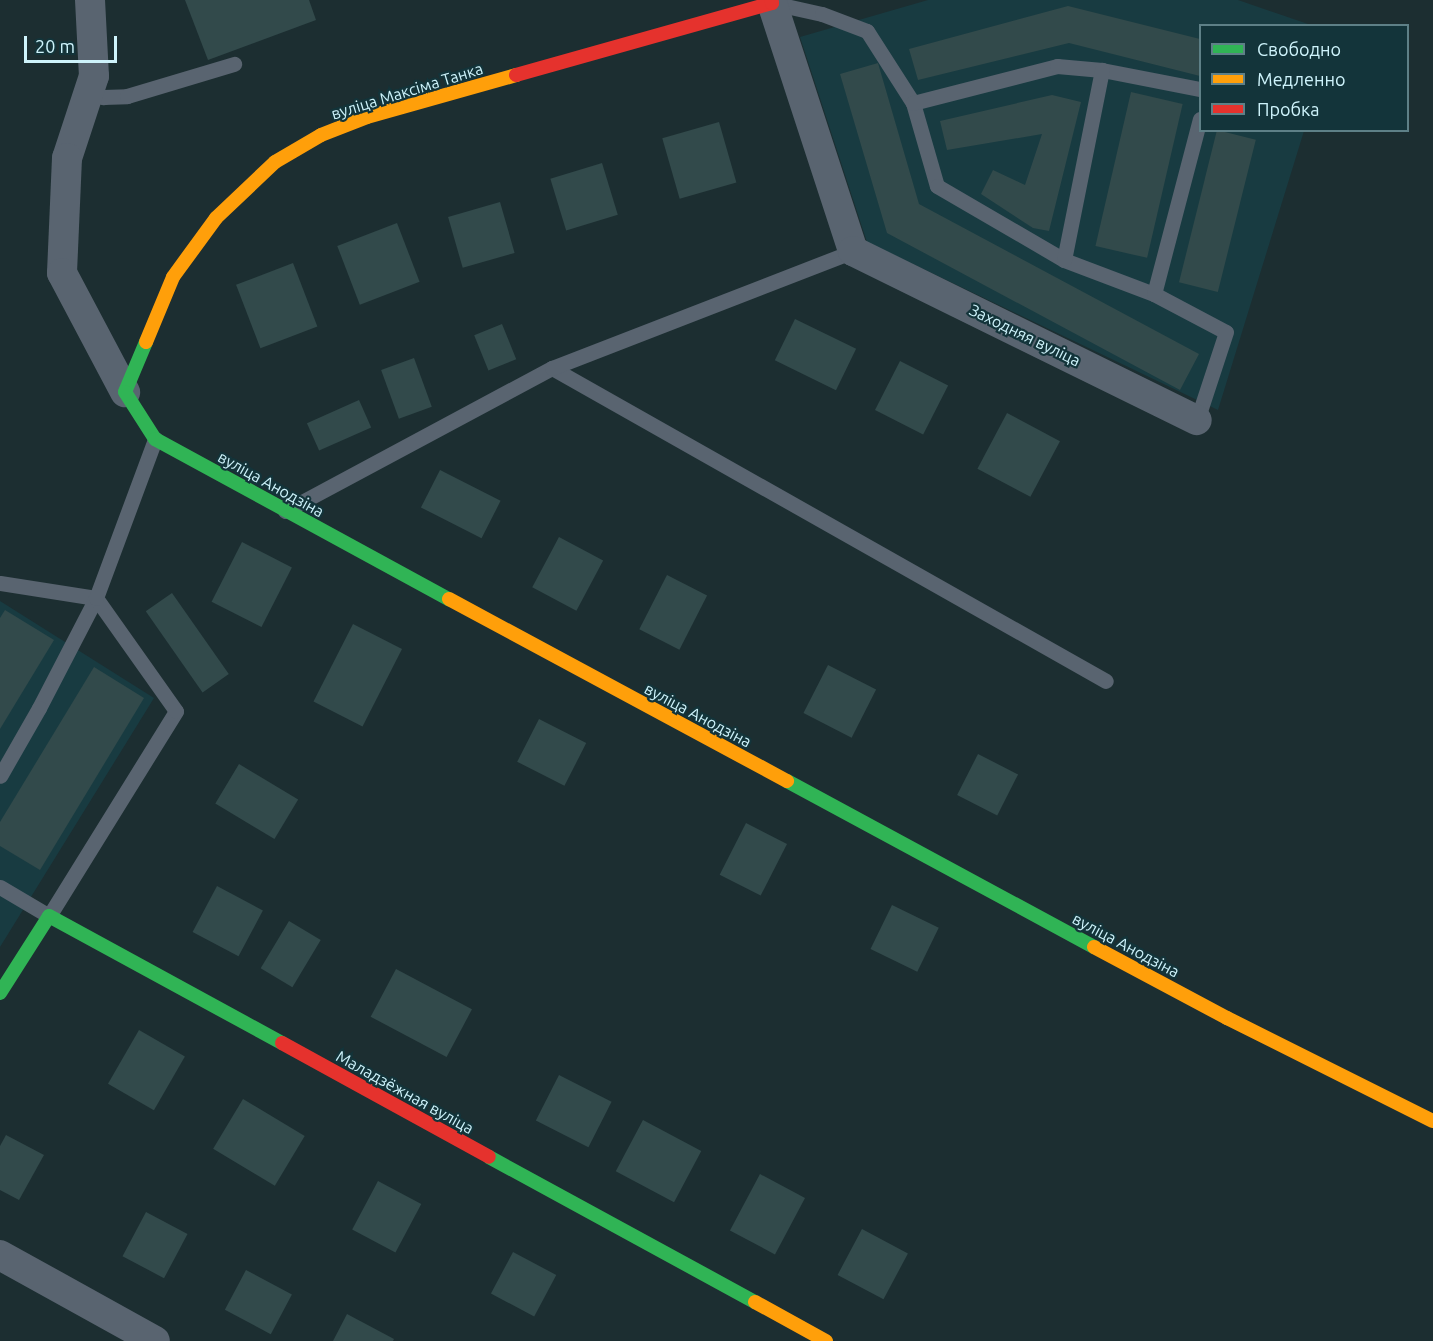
<!DOCTYPE html>
<meta charset="utf-8">
<style>
body{margin:0}
#map{position:relative;width:1433px;height:1341px;overflow:hidden;background:#1c2e31;font-family:Ubuntu,sans-serif}
div>[style]{position:absolute}
.built>*{inset:0;background:#183b41}
.building>*{inset:0;background:#324a4b;transform-origin:0 0}
.lane>*{height:15px;margin:-7.5px;padding:0 7.5px;transform-origin:7.5px;border-radius:7.5px;background:#596470}
.street>*{height:30px;margin:-15px;padding:0 15px;transform-origin:15px;border-radius:15px;background:#596470}
.fast>*{height:14px;margin:-7px;padding:0 7px;transform-origin:7px;border-radius:7px;background:#30b455}
.slow>*{height:14px;margin:-7px;padding:0 7px;transform-origin:7px;border-radius:7px;background:#ff9f0a}
.jam>*{height:14px;margin:-7px;padding:0 7px;transform-origin:7px;border-radius:7px;background:#e5322d}
span{translate:-50% -50%;white-space:nowrap;text-align:center;line-height:1.15;-webkit-text-stroke:4.5px #13343a;paint-order:stroke}
.street-label{font-size:16px;color:#cef3fb}
.legend{position:absolute;left:1199px;top:24px;width:210px;height:108px;box-sizing:border-box;background:#13343a;border:2px solid #5e8087;margin:0;padding:8px 10px;list-style:none;font-size:18px;color:#cef3fb}
.legend li{display:flex;align-items:center;gap:12px;height:30px}
.legend b{width:30px;border:2px solid #5e8087}
.scale{position:absolute;left:24px;top:36px;width:93px;height:27px;box-sizing:border-box;border:3px solid #cef3fb;border-top:0;padding-left:8px;font-size:18px;line-height:21px;white-space:nowrap;color:#cef3fb;-webkit-text-stroke:4px #13343a;paint-order:stroke}
</style>
<div id="map">
<div class="built">
<div style="clip-path:polygon(928px 0,1238px 0,1311px 25px,1200px 26px,1200px 130px,1304px 131px,1218px 410px,867px 242px,800px 37px)"></div>
<div style="clip-path:polygon(0 601px,154px 698px,0 947px)"></div>
</div>
<div class="building">
<div style="clip-path:polygon(185px 0,309px 0,316px 20px,208px 60px)"></div>
<div style="clip-path:polygon(1068px 6px,1200px 39px,1200px 76px,1069px 43px,918px 80px,909px 49px)"></div>
<div style="clip-path:polygon(878px 63px,919px 204px,1199px 354px,1180px 390px,887px 233px,840px 74px)"></div>
<div style="left:1131px;top:92px;width:53px;height:158px;rotate:13deg"></div>
<div style="clip-path:polygon(1052px 95px,1081px 102px,1049px 231px,1033px 228px,981px 194px,993px 170px,1025px 185px,1042px 134px,947px 150px,940px 121px)"></div>
<div style="left:719px;top:122px;width:63px;height:59px;rotate:74deg"></div>
<div style="left:1217px;top:130px;width:40px;height:157px;rotate:14deg"></div>
<div style="left:602px;top:163px;width:54px;height:54px;rotate:73deg"></div>
<div style="left:500px;top:202px;width:53px;height:54px;rotate:74deg"></div>
<div style="left:397px;top:223px;width:63px;height:64px;rotate:69deg"></div>
<div style="left:293px;top:263px;width:68px;height:61px;rotate:69deg"></div>
<div style="left:795px;top:319px;width:68px;height:46px;rotate:26deg"></div>
<div style="left:502px;top:324px;width:38px;height:30px;rotate:68deg"></div>
<div style="left:414px;top:358px;width:52px;height:35px;rotate:70deg"></div>
<div style="left:900px;top:361px;width:54px;height:55px;rotate:27deg"></div>
<div style="left:359px;top:400px;width:30px;height:57px;rotate:66deg"></div>
<div style="left:1007px;top:413px;width:60px;height:63px;rotate:28deg"></div>
<div style="left:440px;top:470px;width:68px;height:42px;rotate:27deg"></div>
<div style="left:559px;top:537px;width:50px;height:57px;rotate:28deg"></div>
<div style="left:242px;top:542px;width:56px;height:67px;rotate:27deg"></div>
<div style="left:667px;top:575px;width:45px;height:61px;rotate:27deg"></div>
<div style="left:172px;top:593px;width:99px;height:32px;rotate:55deg"></div>
<div style="clip-path:polygon(5px 610px,54px 640px,0 729px,0 618px)"></div>
<div style="left:353px;top:624px;width:55px;height:87px;rotate:27deg"></div>
<div style="left:828px;top:665px;width:54px;height:54px;rotate:27deg"></div>
<div style="clip-path:polygon(94px 667px,144px 698px,40px 870px,0 846px,0 822px)"></div>
<div style="left:539px;top:719px;width:53px;height:48px;rotate:27deg"></div>
<div style="left:978px;top:754px;width:45px;height:46px;rotate:27deg"></div>
<div style="left:239px;top:764px;width:69px;height:46px;rotate:31deg"></div>
<div style="left:746px;top:823px;width:46px;height:58px;rotate:27deg"></div>
<div style="left:217px;top:886px;width:52px;height:52px;rotate:28deg"></div>
<div style="left:892px;top:905px;width:52px;height:49px;rotate:26deg"></div>
<div style="left:289px;top:921px;width:37px;height:55px;rotate:31deg"></div>
<div style="left:396px;top:969px;width:86px;height:54px;rotate:28deg"></div>
<div style="left:139px;top:1030px;width:53px;height:62px;rotate:30deg"></div>
<div style="left:559px;top:1075px;width:59px;height:51px;rotate:27deg"></div>
<div style="left:243px;top:1099px;width:72px;height:58px;rotate:31deg"></div>
<div style="left:643px;top:1120px;width:66px;height:58px;rotate:28deg"></div>
<div style="clip-path:polygon(6px 1135px,44px 1155px,19px 1200px,0 1190px,0 1146px)"></div>
<div style="left:760px;top:1174px;width:51px;height:64px;rotate:28deg"></div>
<div style="left:378px;top:1181px;width:49px;height:55px;rotate:28deg"></div>
<div style="left:146px;top:1212px;width:47px;height:50px;rotate:28deg"></div>
<div style="left:862px;top:1229px;width:52px;height:52px;rotate:28deg"></div>
<div style="left:513px;top:1252px;width:49px;height:47px;rotate:28deg"></div>
<div style="left:246px;top:1270px;width:52px;height:45px;rotate:28deg"></div>
<div style="clip-path:polygon(347px 1314px,394px 1339px,393px 1341px,333px 1341px)"></div>
</div>
<div class="lane">
<div style="left:772px;top:3px;width:51px;rotate:12.4deg"></div>
<div style="left:822px;top:14px;width:48px;rotate:20.7deg"></div>
<div style="left:867px;top:31px;width:85px;rotate:57.4deg"></div>
<div style="left:913px;top:103px;width:86px;rotate:73.9deg"></div>
<div style="left:937px;top:186px;width:147px;rotate:30.2deg"></div>
<div style="left:1064px;top:260px;width:96px;rotate:20.7deg"></div>
<div style="left:1154px;top:294px;width:81px;rotate:27.8deg"></div>
<div style="left:1226px;top:332px;width:93px;rotate:108.2deg"></div>
<div style="left:88px;top:93px;width:16px;rotate:15deg"></div>
<div style="left:103px;top:97px;width:24px;rotate:-2deg"></div>
<div style="left:127px;top:96px;width:112px;rotate:-16.7deg"></div>
<div style="left:913px;top:103px;width:149px;rotate:-14.4deg"></div>
<div style="left:1057px;top:66px;width:45px;rotate:5.1deg"></div>
<div style="left:1102px;top:70px;width:100px;rotate:11deg"></div>
<div style="left:1064px;top:260px;width:194px;rotate:-78.7deg"></div>
<div style="left:1154px;top:294px;width:181px;rotate:-75.3deg"></div>
<div style="left:552px;top:368px;width:636px;rotate:29.47deg"></div>
<div style="left:285px;top:511px;width:303px;rotate:-28.2deg"></div>
<div style="left:552px;top:368px;width:323px;rotate:-21.2deg"></div>
<div style="left:0;top:583px;width:97px;rotate:8.9deg"></div>
<div style="left:96px;top:598px;width:124px;rotate:117.4deg"></div>
<div style="left:39px;top:708px;width:78px;rotate:119.8deg"></div>
<div style="left:0;top:887px;width:57px;rotate:30.6deg"></div>
<div style="left:49px;top:916px;width:241px;rotate:-58.2deg"></div>
<div style="left:176px;top:711px;width:138px;rotate:-125.3deg"></div>
<div style="left:96px;top:598px;width:170px;rotate:-69.6deg"></div>
</div>
<div class="street">
<div style="left:90px;top:0;width:76px;rotate:87deg"></div>
<div style="left:94px;top:76px;width:86px;rotate:108.2deg"></div>
<div style="left:67px;top:158px;width:115px;rotate:92.5deg"></div>
<div style="left:62px;top:273px;width:135px;rotate:62.1deg"></div>
<div style="left:772px;top:3px;width:261px;rotate:71.9deg"></div>
<div style="left:853px;top:251px;width:383px;rotate:26.2deg"></div>
<div style="left:0;top:1255px;width:177px;rotate:29deg"></div>
</div>
<div class="fast">
<div style="left:146px;top:342px;width:54px;rotate:112.8deg"></div>
<div style="left:125px;top:392px;width:56px;rotate:57.4deg"></div>
<div style="left:155px;top:439px;width:335px;rotate:28.6deg"></div>
<div style="left:787px;top:781px;width:349px;rotate:28.4deg"></div>
<div style="left:0;top:993px;width:91px;rotate:-57.5deg"></div>
<div style="left:49px;top:916px;width:265px;rotate:28.6deg"></div>
<div style="left:489px;top:1157px;width:303px;rotate:28.6deg"></div>
</div>
<div class="slow">
<div style="left:146px;top:342px;width:70px;rotate:-67.4deg"></div>
<div style="left:173px;top:277px;width:73px;rotate:-53.9deg"></div>
<div style="left:216px;top:218px;width:81px;rotate:-43.5deg"></div>
<div style="left:275px;top:162px;width:53px;rotate:-30.4deg"></div>
<div style="left:321px;top:135px;width:49px;rotate:-21.4deg"></div>
<div style="left:367px;top:117px;width:155px;rotate:-15.7deg"></div>
<div style="left:449px;top:599px;width:384px;rotate:28.3deg"></div>
<div style="left:1094px;top:947px;width:151px;rotate:28.1deg"></div>
<div style="left:1227px;top:1018px;width:230px;rotate:26.6deg"></div>
<div style="left:755px;top:1302px;width:81px;rotate:28.8deg"></div>
</div>
<div class="jam">
<div style="left:516px;top:75px;width:266px;rotate:-15.7deg"></div>
<div style="left:772px;top:3px;width:3px;rotate:-108deg"></div>
<div style="left:282px;top:1043px;width:236px;rotate:28.8deg"></div>
</div>
<div class="street-label">
<span style="left:407px;top:91px;rotate:-17deg">вуліца Максіма Танка</span>
<span style="left:1025px;top:335px;rotate:26deg">Заходняя вуліца</span>
<span style="left:271px;top:484px;rotate:29deg">вуліца Анодзіна</span>
<span style="left:698px;top:715px;rotate:28deg">вуліца Анодзіна</span>
<span style="left:1126px;top:945px;rotate:28deg">вуліца Анодзіна</span>
<span style="left:405px;top:1092px;rotate:29deg">Маладзёжная вуліца</span>
</div>
<ul class="legend">
<li><b style="height:8px;background:#30b455"></b>Свободно</li>
<li><b style="height:8px;background:#ff9f0a"></b>Медленно</li>
<li><b style="height:8px;background:#e5322d"></b>Пробка</li>
</ul>
<div class="scale">20 m</div>
</div>
